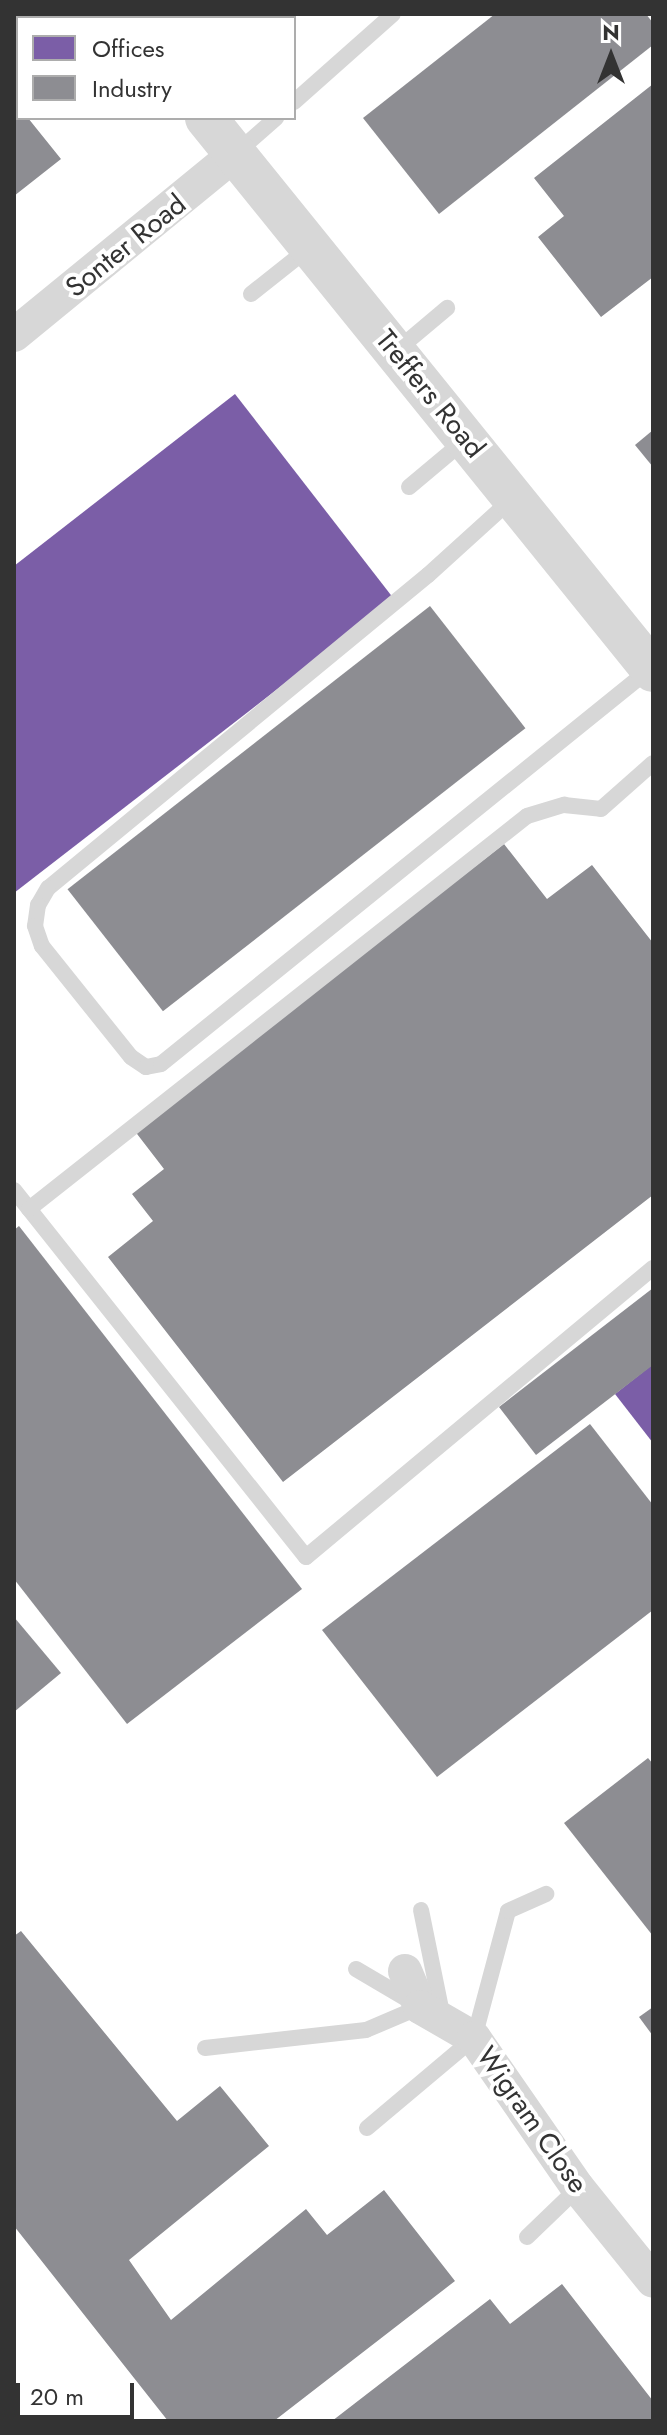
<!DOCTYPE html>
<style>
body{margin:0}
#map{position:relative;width:667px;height:2435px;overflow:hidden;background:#fff;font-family:Jost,sans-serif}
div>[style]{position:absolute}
.offices>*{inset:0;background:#7b5ea7}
.industry>*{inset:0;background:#8d8d92;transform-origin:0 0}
.service>*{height:16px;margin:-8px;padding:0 8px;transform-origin:8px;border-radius:8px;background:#d7d7d7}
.minor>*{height:34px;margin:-17px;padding:0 17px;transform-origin:17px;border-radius:17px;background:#d7d7d7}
.tertiary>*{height:42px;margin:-21px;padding:0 21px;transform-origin:21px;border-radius:21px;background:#d7d7d7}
span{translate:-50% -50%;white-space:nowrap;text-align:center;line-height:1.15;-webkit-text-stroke:8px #fff;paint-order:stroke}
.street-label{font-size:28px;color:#333}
.frame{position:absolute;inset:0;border:16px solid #333;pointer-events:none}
.legend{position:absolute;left:16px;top:16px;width:280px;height:104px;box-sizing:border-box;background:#fff;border:2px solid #adadad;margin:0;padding:10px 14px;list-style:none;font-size:24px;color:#333}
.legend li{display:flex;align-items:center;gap:16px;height:40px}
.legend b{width:40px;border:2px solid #adadad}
.north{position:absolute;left:571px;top:16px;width:80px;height:80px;-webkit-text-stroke:6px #fff;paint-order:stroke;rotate:0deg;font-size:22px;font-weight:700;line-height:32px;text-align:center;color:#333}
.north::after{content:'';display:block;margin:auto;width:28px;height:36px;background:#333;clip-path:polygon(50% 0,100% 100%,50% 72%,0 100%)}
.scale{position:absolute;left:16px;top:2383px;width:118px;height:36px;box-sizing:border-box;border:4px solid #333;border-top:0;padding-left:10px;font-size:24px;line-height:28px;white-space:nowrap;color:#333;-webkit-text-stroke:6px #fff;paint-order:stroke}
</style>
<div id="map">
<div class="offices">
<div style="clip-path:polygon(235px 394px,394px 599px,14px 893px,14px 566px)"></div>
<div style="clip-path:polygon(653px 1364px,653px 1443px,615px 1394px)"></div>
</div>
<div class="industry">
<div style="clip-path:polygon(495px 14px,646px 14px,653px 23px,653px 45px,439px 214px,363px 118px)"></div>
<div style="clip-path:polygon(653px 84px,653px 277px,601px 317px,538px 237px,564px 216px,534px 178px)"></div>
<div style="clip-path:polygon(14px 100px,18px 118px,28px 118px,61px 159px,14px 196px)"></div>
<div style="clip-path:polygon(653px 430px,653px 467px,635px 445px)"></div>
<div style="left:430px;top:606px;width:155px;height:460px;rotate:52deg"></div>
<div style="clip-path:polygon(504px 844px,547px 899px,592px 865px,653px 943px,653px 1195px,283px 1482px,108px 1257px,153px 1221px,132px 1194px,164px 1169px,134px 1130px)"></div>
<div style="clip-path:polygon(19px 1226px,302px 1589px,127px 1724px,14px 1579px,14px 1230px)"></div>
<div style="clip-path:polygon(653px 1288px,653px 1365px,536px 1455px,499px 1407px)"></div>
<div style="clip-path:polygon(590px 1424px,653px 1505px,653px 1610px,437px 1777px,322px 1630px)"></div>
<div style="clip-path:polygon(14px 1617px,61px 1673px,14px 1712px)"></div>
<div style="clip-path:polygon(648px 1758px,653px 1764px,653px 1936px,564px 1823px)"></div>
<div style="clip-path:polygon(21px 1931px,177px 2121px,220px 2086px,269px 2146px,129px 2260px,171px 2320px,306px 2209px,327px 2235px,384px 2190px,455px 2281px,274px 2421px,168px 2421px,14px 2226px,14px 1936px)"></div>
<div style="clip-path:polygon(653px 2007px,653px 2036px,639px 2017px)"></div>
<div style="clip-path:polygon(562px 2284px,653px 2401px,653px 2421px,332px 2421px,490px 2299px,510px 2324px)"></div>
</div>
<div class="service">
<div style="left:294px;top:102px;width:132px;rotate:-41.6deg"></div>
<div style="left:235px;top:154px;width:55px;rotate:-41.3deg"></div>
<div style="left:251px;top:294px;width:74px;rotate:-38.4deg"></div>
<div style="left:396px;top:351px;width:67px;rotate:-40.1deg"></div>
<div style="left:409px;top:487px;width:73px;rotate:-40deg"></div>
<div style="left:513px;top:498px;width:115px;rotate:137.8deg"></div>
<div style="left:428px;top:575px;width:492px;rotate:140.5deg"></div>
<div style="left:48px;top:888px;width:20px;rotate:120deg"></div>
<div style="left:38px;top:905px;width:21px;rotate:98deg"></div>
<div style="left:35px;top:926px;width:21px;rotate:71deg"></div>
<div style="left:42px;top:946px;width:142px;rotate:51.3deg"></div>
<div style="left:131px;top:1057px;width:18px;rotate:34deg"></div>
<div style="left:146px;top:1067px;width:15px;rotate:-11deg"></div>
<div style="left:161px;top:1064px;width:629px;rotate:-38.93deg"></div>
<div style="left:14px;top:1190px;width:469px;rotate:51.5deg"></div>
<div style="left:306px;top:1557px;width:452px;rotate:-39.8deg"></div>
<div style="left:29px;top:1209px;width:634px;rotate:-38.28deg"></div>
<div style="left:527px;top:816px;width:39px;rotate:-17deg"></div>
<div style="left:564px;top:805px;width:37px;rotate:6deg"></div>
<div style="left:601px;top:809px;width:69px;rotate:-41.5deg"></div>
<div style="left:421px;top:1910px;width:110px;rotate:78.5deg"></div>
<div style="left:356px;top:1969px;width:65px;rotate:30.5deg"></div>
<div style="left:205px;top:2048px;width:162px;rotate:-6.4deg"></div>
<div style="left:366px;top:2030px;width:59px;rotate:-23.1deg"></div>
<div style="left:367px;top:2128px;width:140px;rotate:-40.1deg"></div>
<div style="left:474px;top:2038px;width:131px;rotate:-75deg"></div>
<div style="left:508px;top:1911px;width:42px;rotate:-24.1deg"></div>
<div style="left:527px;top:2237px;width:71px;rotate:-43.9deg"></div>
</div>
<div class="minor">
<div style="left:14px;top:335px;width:286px;rotate:-39.3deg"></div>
<div style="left:405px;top:1971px;width:39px;rotate:67deg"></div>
<div style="left:420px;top:2007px;width:62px;rotate:29.9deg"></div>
<div style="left:474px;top:2038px;width:183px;rotate:55.3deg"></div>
<div style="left:578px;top:2188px;width:119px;rotate:51.1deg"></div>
</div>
<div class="tertiary">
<div style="left:122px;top:14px;width:5px;rotate:53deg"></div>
<div style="left:206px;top:118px;width:711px;rotate:51.05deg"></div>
</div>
<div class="street-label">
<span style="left:126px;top:246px;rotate:-39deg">Sonter Road</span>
<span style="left:430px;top:394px;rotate:51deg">Treffers Road</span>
<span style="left:532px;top:2120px;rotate:55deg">Wigram Close</span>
</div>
<div class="frame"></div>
<ul class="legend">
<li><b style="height:22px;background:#7b5ea7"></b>Offices</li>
<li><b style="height:22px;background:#8d8d92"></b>Industry</li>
</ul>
<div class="north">N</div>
<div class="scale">20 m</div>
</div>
